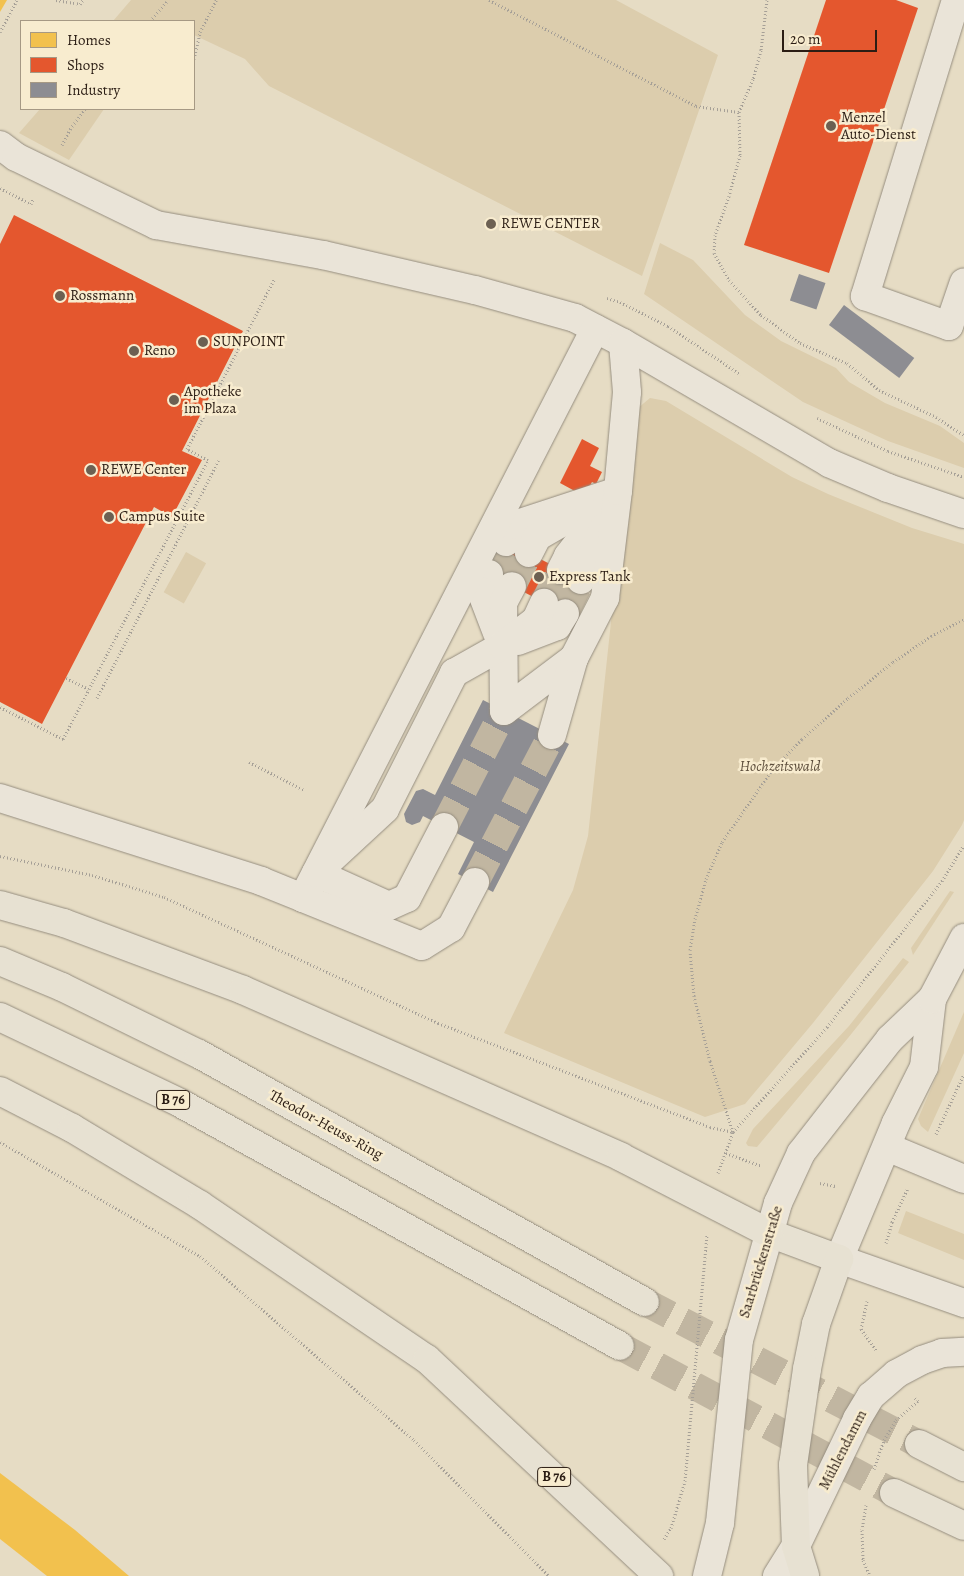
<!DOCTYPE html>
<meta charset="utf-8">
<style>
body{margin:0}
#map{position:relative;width:964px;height:1576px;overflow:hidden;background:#e6dcc4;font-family:Alegreya,serif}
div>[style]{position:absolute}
.green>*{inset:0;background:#dccdad;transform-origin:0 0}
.homes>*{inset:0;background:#f2c14e}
.shops>*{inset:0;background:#e4572e;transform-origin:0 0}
.industry>*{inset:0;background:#8d8d92;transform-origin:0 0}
.minor-tunnel>*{height:28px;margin-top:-14px;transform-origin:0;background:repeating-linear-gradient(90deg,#c1b6a1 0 28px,transparent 0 42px)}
.highway-tunnel>*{height:28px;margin-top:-14px;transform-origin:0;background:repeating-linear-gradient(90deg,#c1b6a1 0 28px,transparent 0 42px)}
.path>*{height:3px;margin-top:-1.5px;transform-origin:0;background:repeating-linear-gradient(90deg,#a6a097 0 1px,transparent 0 3.5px)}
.roads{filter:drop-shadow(0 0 1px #958d7f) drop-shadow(0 0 1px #958d7f)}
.minor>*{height:28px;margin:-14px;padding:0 14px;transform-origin:14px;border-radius:14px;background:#eae4d8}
.major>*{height:28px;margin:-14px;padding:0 14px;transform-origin:14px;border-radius:14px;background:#e7e1d2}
.highway>*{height:28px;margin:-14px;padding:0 14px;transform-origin:14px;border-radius:14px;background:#e7e1d2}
.dots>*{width:14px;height:14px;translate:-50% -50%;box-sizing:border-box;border:2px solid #f8eccf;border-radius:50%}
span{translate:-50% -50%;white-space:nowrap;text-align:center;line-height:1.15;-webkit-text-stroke:5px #f8eccf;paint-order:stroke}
.shield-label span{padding:1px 4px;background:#f8eccf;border:1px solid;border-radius:4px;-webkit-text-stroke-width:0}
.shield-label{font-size:14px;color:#2b1d14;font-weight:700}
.poi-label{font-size:15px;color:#2b1d14}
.left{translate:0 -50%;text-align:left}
.park-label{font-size:15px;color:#5d4e3c;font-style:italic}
.street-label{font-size:15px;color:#2b1d14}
.legend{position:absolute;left:20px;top:20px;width:175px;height:90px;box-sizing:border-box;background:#f8eccf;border:1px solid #a69984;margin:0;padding:6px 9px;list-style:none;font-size:15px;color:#2b1d14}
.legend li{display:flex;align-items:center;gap:10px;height:25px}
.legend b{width:25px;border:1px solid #a69984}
.scale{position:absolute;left:782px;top:30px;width:95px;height:22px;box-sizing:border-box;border:2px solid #2b1d14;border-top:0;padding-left:6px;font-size:15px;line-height:18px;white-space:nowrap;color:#2b1d14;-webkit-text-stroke:4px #f8eccf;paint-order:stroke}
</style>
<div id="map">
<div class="green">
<div style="clip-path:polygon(131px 0,616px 0,718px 55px,642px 276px,269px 86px,245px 59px,194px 35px,194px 21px,113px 21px)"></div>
<div style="clip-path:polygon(40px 109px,104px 109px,69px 160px,19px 133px)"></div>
<div style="clip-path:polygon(660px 243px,693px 260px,745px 315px,781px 341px,836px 368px,849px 382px,885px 403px,940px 426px,964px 443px,964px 468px,888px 441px,803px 402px,644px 294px)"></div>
<div style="clip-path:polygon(650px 398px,666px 401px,792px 477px,828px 494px,912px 528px,964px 544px,964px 820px,962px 825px,933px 871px,813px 1023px,745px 1104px,705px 1117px,504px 1033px,573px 890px,588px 836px,614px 594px,638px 408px)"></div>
<div style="left:186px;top:552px;width:23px;height:46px;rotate:29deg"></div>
<div style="clip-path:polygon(950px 891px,954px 892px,913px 955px,911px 948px)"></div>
<div style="clip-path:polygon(903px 958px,909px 962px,848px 1038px,757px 1147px,748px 1146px,746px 1143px,753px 1129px,849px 1026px)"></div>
<div style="clip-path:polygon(964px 1012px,964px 1053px,928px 1132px,921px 1126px,918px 1119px)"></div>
<div style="clip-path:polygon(906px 1211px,964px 1234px,964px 1260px,898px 1233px)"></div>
</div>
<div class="homes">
<div style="clip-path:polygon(0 0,7px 0,0 12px)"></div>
<div style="clip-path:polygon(0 1473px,75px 1530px,129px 1576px,47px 1576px,0 1539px)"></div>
</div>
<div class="shops">
<div style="clip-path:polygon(826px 0,896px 0,918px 8px,829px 273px,744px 245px)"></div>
<div style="clip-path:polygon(14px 215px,243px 331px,182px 451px,202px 460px,172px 517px,154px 507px,42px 724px,0 702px,0 244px)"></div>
<div style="clip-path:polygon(582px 439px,599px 448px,590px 466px,602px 472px,596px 484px,592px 482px,584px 496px,560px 483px)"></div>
<div style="left:499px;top:538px;width:100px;height:37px;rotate:27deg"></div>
</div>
<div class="industry">
<div style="left:799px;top:274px;width:28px;height:28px;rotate:19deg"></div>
<div style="left:844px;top:305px;width:88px;height:25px;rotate:37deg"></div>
<div style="clip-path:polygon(483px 700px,569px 744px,493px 892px,458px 874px,474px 842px,423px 816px,420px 822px,412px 825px,406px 822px,404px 814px,416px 791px,423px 789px,435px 795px)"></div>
</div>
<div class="minor-tunnel">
<div style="left:489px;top:574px;width:36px;rotate:-62deg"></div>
<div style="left:512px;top:586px;width:37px;rotate:-63deg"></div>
<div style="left:544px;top:603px;width:37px;rotate:-63deg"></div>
<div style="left:565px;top:613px;width:37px;rotate:-64deg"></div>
<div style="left:444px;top:827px;width:131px;rotate:-62.7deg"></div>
<div style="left:475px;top:882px;width:166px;rotate:-62.4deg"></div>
</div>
<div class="highway-tunnel">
<div style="left:645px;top:1302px;width:309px;rotate:27.4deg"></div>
<div style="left:620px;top:1346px;width:311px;rotate:28.2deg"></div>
</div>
<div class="path">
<div style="left:56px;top:0;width:24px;rotate:9deg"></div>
<div style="left:80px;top:4px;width:5px;rotate:-53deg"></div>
<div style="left:489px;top:0;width:233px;rotate:27.1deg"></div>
<div style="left:696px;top:106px;width:43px;rotate:7.9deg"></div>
<div style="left:767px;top:0;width:50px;rotate:96.8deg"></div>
<div style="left:761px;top:50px;width:30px;rotate:105deg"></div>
<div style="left:753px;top:79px;width:36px;rotate:113deg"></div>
<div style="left:739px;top:112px;width:43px;rotate:88.7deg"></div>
<div style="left:740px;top:155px;width:42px;rotate:105deg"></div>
<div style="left:729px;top:196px;width:41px;rotate:109.7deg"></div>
<div style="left:715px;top:235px;width:18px;rotate:93deg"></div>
<div style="left:714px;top:253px;width:31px;rotate:61deg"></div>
<div style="left:729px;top:280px;width:47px;rotate:47.6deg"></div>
<div style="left:761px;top:315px;width:48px;rotate:35.7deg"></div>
<div style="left:800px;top:343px;width:51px;rotate:23.1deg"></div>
<div style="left:847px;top:363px;width:42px;rotate:40.2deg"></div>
<div style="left:879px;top:390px;width:63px;rotate:25.3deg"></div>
<div style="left:936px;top:417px;width:33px;rotate:33deg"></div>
<div style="left:150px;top:21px;width:28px;rotate:-49deg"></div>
<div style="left:0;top:32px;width:36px;rotate:-62deg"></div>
<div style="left:194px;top:59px;width:28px;rotate:-77deg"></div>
<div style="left:200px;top:32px;width:36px;rotate:-63deg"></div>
<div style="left:62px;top:145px;width:18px;rotate:-63deg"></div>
<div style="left:70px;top:129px;width:25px;rotate:-53deg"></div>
<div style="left:0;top:188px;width:35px;rotate:27deg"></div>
<div style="left:31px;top:204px;width:5px;rotate:-68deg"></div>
<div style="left:607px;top:298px;width:14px;rotate:17deg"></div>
<div style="left:620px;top:302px;width:54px;rotate:26.6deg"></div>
<div style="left:668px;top:326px;width:87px;rotate:33.7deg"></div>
<div style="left:817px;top:418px;width:78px;rotate:24.9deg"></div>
<div style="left:888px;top:451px;width:80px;rotate:18.9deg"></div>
<div style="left:66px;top:678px;width:25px;rotate:26deg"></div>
<div style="left:89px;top:689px;width:7px;rotate:-63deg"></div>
<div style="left:92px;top:683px;width:251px;rotate:-62.5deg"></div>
<div style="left:208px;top:460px;width:24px;rotate:-152deg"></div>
<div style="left:187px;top:449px;width:192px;rotate:-62.8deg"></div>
<div style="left:97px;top:698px;width:267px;rotate:-62.9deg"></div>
<div style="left:0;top:707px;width:71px;rotate:26.9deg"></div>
<div style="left:63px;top:739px;width:56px;rotate:-62.5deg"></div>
<div style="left:249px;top:762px;width:62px;rotate:27deg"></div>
<div style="left:0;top:856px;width:94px;rotate:11.7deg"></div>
<div style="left:92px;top:875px;width:75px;rotate:17deg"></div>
<div style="left:164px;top:897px;width:302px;rotate:24.7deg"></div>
<div style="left:438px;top:1023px;width:291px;rotate:20.9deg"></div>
<div style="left:710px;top:1127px;width:24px;rotate:12deg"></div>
<div style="left:733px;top:1132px;width:75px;rotate:-107.9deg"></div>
<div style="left:710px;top:1061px;width:67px;rotate:-103.8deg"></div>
<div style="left:694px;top:996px;width:46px;rotate:-95deg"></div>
<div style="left:690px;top:950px;width:31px;rotate:-81deg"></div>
<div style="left:695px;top:919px;width:41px;rotate:-74.6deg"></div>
<div style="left:706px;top:879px;width:40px;rotate:-66.6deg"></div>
<div style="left:722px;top:842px;width:88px;rotate:-55.2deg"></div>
<div style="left:772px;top:770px;width:43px;rotate:-45.9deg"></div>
<div style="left:802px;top:739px;width:62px;rotate:-41.7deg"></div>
<div style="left:848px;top:698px;width:58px;rotate:-38.7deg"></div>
<div style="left:893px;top:662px;width:46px;rotate:-34.4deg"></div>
<div style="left:931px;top:636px;width:37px;rotate:-27deg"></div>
<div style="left:936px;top:1134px;width:66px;rotate:-65deg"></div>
<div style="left:0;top:1142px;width:230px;rotate:29.7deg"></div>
<div style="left:200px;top:1256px;width:282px;rotate:40.7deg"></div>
<div style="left:414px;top:1440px;width:192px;rotate:45.2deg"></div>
<div style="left:726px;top:1153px;width:38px;rotate:20deg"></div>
<div style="left:718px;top:1173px;width:44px;rotate:-69.9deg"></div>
<div style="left:733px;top:1132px;width:141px;rotate:-48.2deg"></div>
<div style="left:827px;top:1027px;width:186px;rotate:-51.8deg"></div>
<div style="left:942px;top:881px;width:42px;rotate:-58.6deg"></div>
<div style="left:820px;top:1183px;width:16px;rotate:11deg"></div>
<div style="left:886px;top:1243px;width:22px;rotate:-74deg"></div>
<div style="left:892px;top:1222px;width:38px;rotate:-65deg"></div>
<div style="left:867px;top:1301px;width:29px;rotate:102deg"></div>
<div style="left:861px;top:1329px;width:27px;rotate:54deg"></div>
<div style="left:874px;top:1469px;width:31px;rotate:-71deg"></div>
<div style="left:884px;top:1440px;width:23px;rotate:-59deg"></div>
<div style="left:896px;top:1420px;width:29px;rotate:-41deg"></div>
<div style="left:918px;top:1401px;width:6px;rotate:-135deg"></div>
<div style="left:866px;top:1505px;width:25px;rotate:99deg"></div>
<div style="left:862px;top:1530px;width:30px;rotate:88deg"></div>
<div style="left:863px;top:1560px;width:17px;rotate:66deg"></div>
<div style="left:664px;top:1539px;width:13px;rotate:-58deg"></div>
<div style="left:671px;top:1528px;width:49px;rotate:-73.4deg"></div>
<div style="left:685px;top:1481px;width:247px;rotate:-84.9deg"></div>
</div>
<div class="roads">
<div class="minor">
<div style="left:956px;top:0;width:310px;rotate:107.1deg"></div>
<div style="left:865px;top:296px;width:89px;rotate:19.7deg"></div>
<div style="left:949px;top:326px;width:46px;rotate:-71.2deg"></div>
<div style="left:0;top:145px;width:20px;rotate:37deg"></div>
<div style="left:16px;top:157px;width:156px;rotate:25.9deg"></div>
<div style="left:156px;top:225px;width:170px;rotate:10.2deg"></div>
<div style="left:323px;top:255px;width:156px;rotate:13deg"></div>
<div style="left:475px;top:290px;width:104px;rotate:15.6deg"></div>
<div style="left:575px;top:318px;width:54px;rotate:27.5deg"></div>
<div style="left:623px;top:343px;width:238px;rotate:30.2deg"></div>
<div style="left:829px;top:463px;width:64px;rotate:23deg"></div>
<div style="left:888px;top:488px;width:80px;rotate:18.9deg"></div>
<div style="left:506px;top:542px;width:19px;rotate:-65deg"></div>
<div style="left:514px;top:525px;width:109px;rotate:-18.1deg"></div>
<div style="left:529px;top:553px;width:18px;rotate:-63deg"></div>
<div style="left:537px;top:537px;width:34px;rotate:-30deg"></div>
<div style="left:561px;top:570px;width:16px;rotate:-63deg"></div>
<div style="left:568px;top:556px;width:81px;rotate:-52.6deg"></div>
<div style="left:489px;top:574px;width:19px;rotate:115deg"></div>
<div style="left:481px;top:591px;width:45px;rotate:69.1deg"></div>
<div style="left:581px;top:580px;width:58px;rotate:-66.5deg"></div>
<div style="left:518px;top:641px;width:42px;rotate:-21deg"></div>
<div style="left:557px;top:626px;width:15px;rotate:-58deg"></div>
<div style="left:504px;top:711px;width:108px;rotate:-90.5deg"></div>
<div style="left:503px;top:603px;width:19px;rotate:-62deg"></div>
<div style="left:504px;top:711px;width:88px;rotate:-37.1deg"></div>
<div style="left:552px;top:735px;width:80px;rotate:-74.1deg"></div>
<div style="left:574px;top:658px;width:68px;rotate:-62.7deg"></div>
<div style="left:605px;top:598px;width:108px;rotate:-83.1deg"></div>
<div style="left:618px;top:491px;width:99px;rotate:-84.8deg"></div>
<div style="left:627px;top:392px;width:49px;rotate:-94.7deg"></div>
<div style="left:0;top:798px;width:274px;rotate:17.6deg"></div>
<div style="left:261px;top:881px;width:45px;rotate:22deg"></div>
<div style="left:303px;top:898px;width:640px;rotate:-62.83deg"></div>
<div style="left:444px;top:827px;width:80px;rotate:117.5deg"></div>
<div style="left:407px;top:898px;width:20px;rotate:156deg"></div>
<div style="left:389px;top:906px;width:80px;rotate:-155.7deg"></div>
<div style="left:316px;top:873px;width:94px;rotate:-42.8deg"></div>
<div style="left:385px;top:809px;width:153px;rotate:-63.1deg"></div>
<div style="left:454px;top:673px;width:55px;rotate:-29.4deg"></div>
<div style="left:502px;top:646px;width:43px;rotate:-37.4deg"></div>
<div style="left:536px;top:620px;width:19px;rotate:-65deg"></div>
<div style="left:303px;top:898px;width:128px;rotate:22deg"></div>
<div style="left:422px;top:946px;width:34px;rotate:-32deg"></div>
<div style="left:451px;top:928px;width:52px;rotate:-62.4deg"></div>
<div style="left:932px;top:999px;width:68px;rotate:96.7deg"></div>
<div style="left:924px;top:1067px;width:63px;rotate:116.6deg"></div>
<div style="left:896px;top:1123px;width:147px;rotate:112.7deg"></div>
<div style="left:839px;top:1259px;width:133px;rotate:19.4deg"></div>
<div style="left:887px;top:1147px;width:83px;rotate:22.6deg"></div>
<div style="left:707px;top:1576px;width:55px;rotate:-76.2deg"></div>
<div style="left:720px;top:1523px;width:184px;rotate:-84.1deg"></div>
<div style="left:739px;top:1340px;width:142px;rotate:-74.1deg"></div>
<div style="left:778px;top:1203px;width:55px;rotate:-65.3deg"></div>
<div style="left:801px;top:1153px;width:145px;rotate:-52deg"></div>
<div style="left:890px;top:1039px;width:58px;rotate:-43.6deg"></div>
<div style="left:932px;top:999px;width:69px;rotate:-62.3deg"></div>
<div style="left:777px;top:1576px;width:36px;rotate:-58deg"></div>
<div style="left:796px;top:1546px;width:141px;rotate:-64.3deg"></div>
<div style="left:857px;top:1419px;width:27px;rotate:-59deg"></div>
<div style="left:871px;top:1396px;width:33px;rotate:-41deg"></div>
<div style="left:896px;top:1374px;width:30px;rotate:-28deg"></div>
<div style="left:922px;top:1360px;width:21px;rotate:-19deg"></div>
<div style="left:942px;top:1353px;width:22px;rotate:-3deg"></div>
</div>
<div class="major">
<div style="left:769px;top:1233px;width:75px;rotate:20.4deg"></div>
<div style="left:839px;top:1259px;width:69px;rotate:109.5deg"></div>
<div style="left:816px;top:1324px;width:46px;rotate:101.3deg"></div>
<div style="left:807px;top:1369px;width:97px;rotate:98.3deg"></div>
<div style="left:793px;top:1465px;width:81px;rotate:87.9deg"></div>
<div style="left:796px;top:1546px;width:31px;rotate:73deg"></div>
</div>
<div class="highway">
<div style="left:0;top:905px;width:66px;rotate:15.7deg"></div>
<div style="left:64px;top:923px;width:191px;rotate:20.5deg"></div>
<div style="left:243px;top:990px;width:413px;rotate:23.8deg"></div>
<div style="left:621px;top:1157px;width:166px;rotate:27.2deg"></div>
<div style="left:0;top:961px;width:67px;rotate:22.8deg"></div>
<div style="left:62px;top:987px;width:153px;rotate:26.1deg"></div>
<div style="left:199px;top:1054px;width:510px;rotate:29.08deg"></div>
<div style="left:0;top:1017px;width:202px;rotate:25.5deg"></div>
<div style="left:182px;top:1104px;width:500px;rotate:28.92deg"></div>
<div style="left:0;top:1091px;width:81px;rotate:27.2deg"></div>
<div style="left:72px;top:1128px;width:149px;rotate:31deg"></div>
<div style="left:200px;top:1205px;width:274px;rotate:34.2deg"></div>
<div style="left:427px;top:1359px;width:318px;rotate:43.1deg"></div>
<div style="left:919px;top:1444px;width:51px;rotate:27.1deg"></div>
<div style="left:894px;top:1493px;width:77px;rotate:25.2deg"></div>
</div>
</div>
<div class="dots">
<div style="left:831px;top:126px;background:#6c6052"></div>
<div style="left:491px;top:224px;background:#6c6052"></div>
<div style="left:60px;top:296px;background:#6c6052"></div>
<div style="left:203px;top:342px;background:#6c6052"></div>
<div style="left:134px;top:351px;background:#6c6052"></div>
<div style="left:174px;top:400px;background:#6c6052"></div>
<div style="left:91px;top:470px;background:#6c6052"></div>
<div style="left:109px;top:517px;background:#6c6052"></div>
<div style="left:539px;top:577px;background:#6c6052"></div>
</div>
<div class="shield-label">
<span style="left:173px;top:1100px">B 76</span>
<span style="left:554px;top:1477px">B 76</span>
</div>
<div class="poi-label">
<span class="left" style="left:841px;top:126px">Menzel<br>Auto-Dienst</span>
<span class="left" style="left:501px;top:224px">REWE CENTER</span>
<span class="left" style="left:70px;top:296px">Rossmann</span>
<span class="left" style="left:213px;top:342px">SUNPOINT</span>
<span class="left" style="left:144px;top:351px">Reno</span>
<span class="left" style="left:184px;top:400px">Apotheke<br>im Plaza</span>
<span class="left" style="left:101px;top:470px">REWE Center</span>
<span class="left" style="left:119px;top:517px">Campus Suite</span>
<span class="left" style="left:549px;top:577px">Express Tank</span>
</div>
<div class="park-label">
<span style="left:780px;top:767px">Hochzeitswald</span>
</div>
<div class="street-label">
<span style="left:326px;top:1125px;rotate:29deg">Theodor-Heuss-Ring</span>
<span style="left:761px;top:1262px;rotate:-73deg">Saarbrückenstraße</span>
<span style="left:843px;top:1450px;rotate:-63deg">Mühlendamm</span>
</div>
<ul class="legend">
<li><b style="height:14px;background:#f2c14e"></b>Homes</li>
<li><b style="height:14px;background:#e4572e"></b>Shops</li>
<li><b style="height:14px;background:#8d8d92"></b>Industry</li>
</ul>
<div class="scale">20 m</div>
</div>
